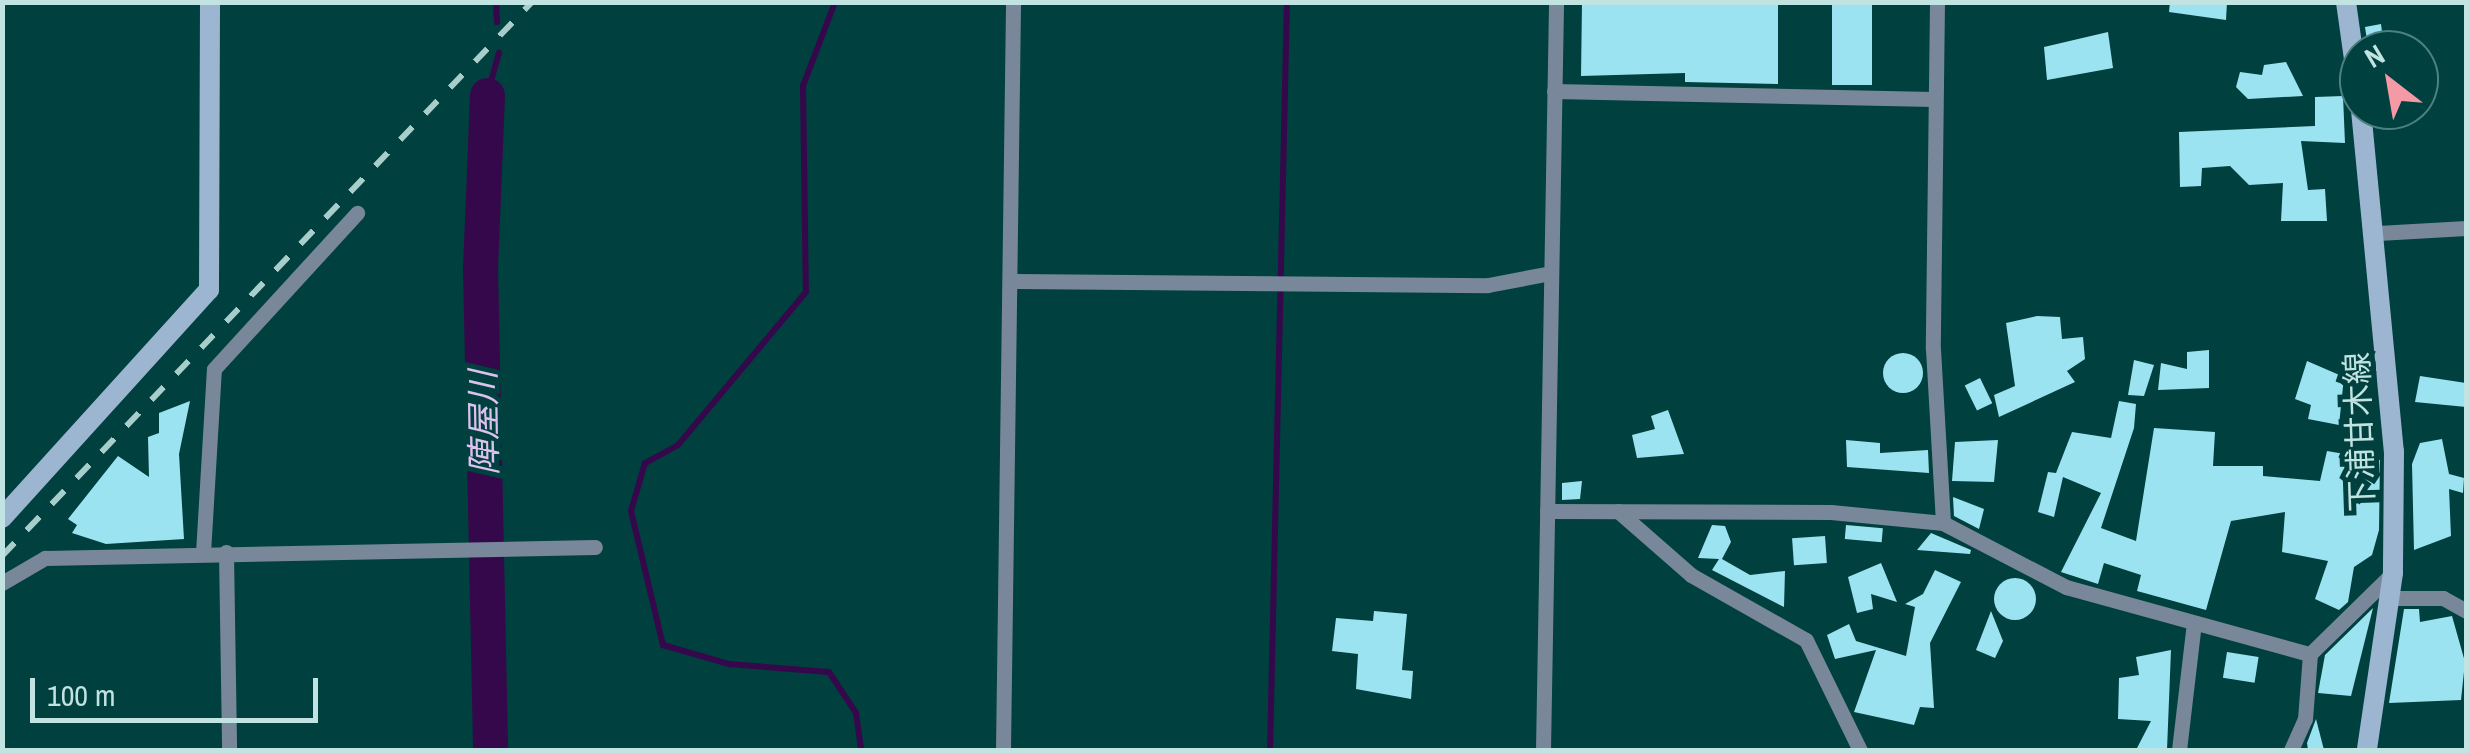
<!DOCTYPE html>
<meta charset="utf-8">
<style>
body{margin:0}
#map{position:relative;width:2469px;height:753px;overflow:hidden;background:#00403e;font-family:"Archivo Narrow","Noto Sans JP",sans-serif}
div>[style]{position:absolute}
.stream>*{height:6px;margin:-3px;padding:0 3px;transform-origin:3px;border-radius:3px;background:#35084b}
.river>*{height:35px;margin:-17.5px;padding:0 17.5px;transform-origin:17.5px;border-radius:17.5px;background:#35084b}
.building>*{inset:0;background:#9ce3f1;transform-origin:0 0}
.round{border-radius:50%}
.street>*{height:15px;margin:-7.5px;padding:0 7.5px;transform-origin:7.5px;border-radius:7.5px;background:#78889a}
.secondary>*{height:20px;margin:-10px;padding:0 10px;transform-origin:10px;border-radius:10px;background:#9cb6d2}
.rail>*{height:6px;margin-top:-3px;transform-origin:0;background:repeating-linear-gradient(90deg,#a8cecc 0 18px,transparent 0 36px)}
span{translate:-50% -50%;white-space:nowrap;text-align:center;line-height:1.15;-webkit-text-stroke:10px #00403e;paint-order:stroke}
.street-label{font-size:32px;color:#c1e3e1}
.water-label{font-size:35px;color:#ddc1ef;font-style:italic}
.frame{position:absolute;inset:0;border:5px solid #c1e3e1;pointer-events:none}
.north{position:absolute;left:2339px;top:30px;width:100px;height:100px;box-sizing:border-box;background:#00403e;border:2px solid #4d817f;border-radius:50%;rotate:329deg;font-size:28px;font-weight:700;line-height:40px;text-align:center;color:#c1e3e1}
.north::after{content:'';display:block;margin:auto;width:35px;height:45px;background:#f49aa6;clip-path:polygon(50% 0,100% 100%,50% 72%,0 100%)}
.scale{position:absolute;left:30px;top:678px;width:288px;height:45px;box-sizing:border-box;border:5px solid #c1e3e1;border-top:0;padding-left:12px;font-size:30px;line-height:35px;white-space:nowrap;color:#c1e3e1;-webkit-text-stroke:8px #00403e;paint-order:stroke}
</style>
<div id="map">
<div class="stream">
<div style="left:496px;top:2px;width:20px;rotate:87deg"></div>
<div style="left:835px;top:2px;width:90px;rotate:110.9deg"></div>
<div style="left:803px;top:86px;width:206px;rotate:89.2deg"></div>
<div style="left:806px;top:292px;width:199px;rotate:129.9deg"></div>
<div style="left:678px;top:445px;width:38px;rotate:151deg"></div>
<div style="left:645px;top:463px;width:50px;rotate:106.3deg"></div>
<div style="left:631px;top:511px;width:138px;rotate:76.6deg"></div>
<div style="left:663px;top:645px;width:69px;rotate:16.1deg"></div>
<div style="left:729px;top:664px;width:100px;rotate:4.6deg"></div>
<div style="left:829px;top:672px;width:49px;rotate:56.6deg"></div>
<div style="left:856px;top:713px;width:37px;rotate:82deg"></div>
<div style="left:487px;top:95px;width:44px;rotate:-74.1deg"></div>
<div style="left:1270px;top:750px;width:748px;rotate:-88.7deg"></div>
</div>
<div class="river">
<div style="left:487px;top:95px;width:172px;rotate:92.3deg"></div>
<div style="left:480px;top:267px;width:483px;rotate:88.8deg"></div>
</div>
<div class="building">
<div style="clip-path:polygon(1582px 2px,1778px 2px,1778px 84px,1685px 82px,1685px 73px,1581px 76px)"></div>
<div style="left:1832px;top:2px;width:40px;height:83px"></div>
<div style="clip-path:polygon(2170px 2px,2227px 2px,2226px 20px,2169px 12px)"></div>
<div style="clip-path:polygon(2381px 24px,2383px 40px,2367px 40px,2365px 27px)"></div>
<div style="clip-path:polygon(2108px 32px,2113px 68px,2047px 80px,2044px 47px)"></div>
<div style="clip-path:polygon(2286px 62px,2303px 96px,2248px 99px,2236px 87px,2240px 72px,2262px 75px,2264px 65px)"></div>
<div style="clip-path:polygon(2343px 96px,2345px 143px,2301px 141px,2308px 190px,2325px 189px,2327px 221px,2281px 221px,2283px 183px,2249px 185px,2230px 166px,2202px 168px,2201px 186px,2180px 187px,2179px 132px,2315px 126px,2315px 97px)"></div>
<div style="clip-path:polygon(2037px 316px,2060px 317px,2062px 339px,2083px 337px,2085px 359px,2067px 371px,2075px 382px,1999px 417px,1994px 395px,2015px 386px,2006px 323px)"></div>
<div style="clip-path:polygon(2209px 350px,2209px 388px,2158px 390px,2161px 363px,2187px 369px,2187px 352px)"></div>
<div class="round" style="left:1883px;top:353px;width:40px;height:40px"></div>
<div style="clip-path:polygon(2134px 360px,2154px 365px,2144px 396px,2128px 395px)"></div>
<div style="clip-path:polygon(2307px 361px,2344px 377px,2339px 425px,2308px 419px,2311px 405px,2295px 399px)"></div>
<div style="clip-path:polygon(2420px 376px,2466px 383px,2466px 407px,2415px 402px)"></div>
<div style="left:1980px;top:378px;width:28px;height:17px;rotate:64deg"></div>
<div style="clip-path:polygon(190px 401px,179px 454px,184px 539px,106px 544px,72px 533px,77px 525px,68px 519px,118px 456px,149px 477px,148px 437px,159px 433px,159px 413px)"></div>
<div style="clip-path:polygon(2119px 401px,2136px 404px,2134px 428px,2101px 528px,2136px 541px,2154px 428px,2215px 432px,2213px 466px,2263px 466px,2263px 476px,2320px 481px,2327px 451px,2380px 460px,2379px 530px,2372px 555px,2354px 567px,2348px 602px,2339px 610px,2315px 599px,2328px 561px,2282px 552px,2285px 512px,2231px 521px,2206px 610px,2137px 591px,2141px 575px,2104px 563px,2098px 584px,2061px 572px,2101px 493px,2063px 477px,2054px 517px,2038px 512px,2048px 472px,2056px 473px,2072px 432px,2111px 438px)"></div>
<div style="clip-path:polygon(1668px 410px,1684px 454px,1637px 458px,1632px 435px,1655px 429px,1651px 416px)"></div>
<div style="clip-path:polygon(2442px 439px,2449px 474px,2464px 478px,2463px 493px,2449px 489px,2451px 536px,2414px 550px,2412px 464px,2420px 443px)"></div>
<div style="clip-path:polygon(1846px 440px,1880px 443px,1880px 453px,1928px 450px,1929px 473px,1847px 467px)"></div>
<div style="clip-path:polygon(1998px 440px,1994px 482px,1952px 481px,1955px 442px)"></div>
<div style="clip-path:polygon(1582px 481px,1580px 499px,1562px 500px,1562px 483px)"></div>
<div style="clip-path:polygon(1953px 497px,1984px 509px,1979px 529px,1954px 516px)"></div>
<div style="clip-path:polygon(1712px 525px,1725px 526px,1731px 542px,1722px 559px,1750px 575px,1785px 571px,1784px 607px,1712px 570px,1719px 559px,1698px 558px)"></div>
<div style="left:1846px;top:525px;width:37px;height:14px;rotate:5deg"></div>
<div style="clip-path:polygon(1931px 533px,1971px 550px,1970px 554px,1917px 550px)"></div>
<div style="left:1825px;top:536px;width:27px;height:33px;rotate:86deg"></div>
<div style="clip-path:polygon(1881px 563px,1897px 602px,1871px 594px,1873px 609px,1857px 613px,1848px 577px)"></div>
<div style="clip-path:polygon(1935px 570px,1961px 582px,1930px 643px,1934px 708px,1920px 707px,1914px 725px,1854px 712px,1876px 650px,1835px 659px,1827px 635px,1849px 624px,1856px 641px,1906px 656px,1915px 607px,1905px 604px,1923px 594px)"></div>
<div class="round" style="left:1994px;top:578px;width:42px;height:42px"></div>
<div style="clip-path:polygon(2373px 608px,2351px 696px,2318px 693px,2325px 655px)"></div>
<div style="clip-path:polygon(2404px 609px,2419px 609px,2420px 622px,2452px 616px,2465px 662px,2461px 700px,2389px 703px)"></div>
<div style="clip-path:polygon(1374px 611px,1407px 614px,1402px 670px,1413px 671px,1411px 699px,1356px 689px,1358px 654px,1332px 651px,1336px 618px,1373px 621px)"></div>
<div style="clip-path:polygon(1991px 611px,2003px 641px,1995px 658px,1976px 650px)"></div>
<div style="clip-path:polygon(2171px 650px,2167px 750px,2136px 750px,2151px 721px,2118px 719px,2119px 678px,2139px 675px,2136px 657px)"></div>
<div style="left:2227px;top:652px;width:32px;height:26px;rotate:9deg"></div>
<div style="clip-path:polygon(2316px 719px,2324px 750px,2308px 750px,2307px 743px)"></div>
</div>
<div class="street">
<div style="left:1937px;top:2px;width:347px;rotate:90.7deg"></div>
<div style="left:1933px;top:349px;width:174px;rotate:86.7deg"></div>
<div style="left:1554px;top:91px;width:379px;rotate:1.2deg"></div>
<div style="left:2378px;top:233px;width:88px;rotate:-3.3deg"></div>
<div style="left:1010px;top:281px;width:478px;rotate:0.5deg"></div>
<div style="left:1488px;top:285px;width:64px;rotate:-10.8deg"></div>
<div style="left:1547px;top:511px;width:284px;rotate:0.2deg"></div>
<div style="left:1831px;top:512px;width:113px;rotate:5.6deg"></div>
<div style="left:1943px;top:523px;width:139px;rotate:27.5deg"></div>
<div style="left:2066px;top:587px;width:253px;rotate:15.4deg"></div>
<div style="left:2310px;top:654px;width:116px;rotate:-44.3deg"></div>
<div style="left:1618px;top:511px;width:97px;rotate:41.2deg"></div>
<div style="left:1691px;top:575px;width:132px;rotate:29.5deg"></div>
<div style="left:1806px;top:640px;width:123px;rotate:63.9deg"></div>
<div style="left:226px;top:552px;width:198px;rotate:89.1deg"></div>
<div style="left:203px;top:553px;width:184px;rotate:-86.6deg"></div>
<div style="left:214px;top:369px;width:212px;rotate:-47.5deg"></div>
<div style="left:2px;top:583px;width:50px;rotate:-30.2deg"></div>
<div style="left:45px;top:558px;width:550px;rotate:-1.15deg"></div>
<div style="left:2389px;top:598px;width:54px"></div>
<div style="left:2443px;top:598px;width:26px;rotate:29deg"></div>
<div style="left:1003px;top:750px;width:748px;rotate:-89.23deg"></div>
<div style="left:1543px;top:750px;width:748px;rotate:-89deg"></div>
<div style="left:2179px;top:750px;width:128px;rotate:-83.3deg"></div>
<div style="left:2291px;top:750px;width:34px;rotate:-66deg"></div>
<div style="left:2305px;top:719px;width:65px;rotate:-85.6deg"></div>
</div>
<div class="secondary">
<div style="left:2346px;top:2px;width:94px;rotate:82deg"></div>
<div style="left:2361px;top:110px;width:343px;rotate:84.5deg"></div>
<div style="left:2394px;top:451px;width:122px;rotate:90.5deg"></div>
<div style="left:2393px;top:573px;width:179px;rotate:98.4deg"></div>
<div style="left:2px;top:518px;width:308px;rotate:-47.8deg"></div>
<div style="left:209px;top:290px;width:288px;rotate:-89.8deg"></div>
</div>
<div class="rail">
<div style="left:2px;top:556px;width:767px;rotate:-46.27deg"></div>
</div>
<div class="street-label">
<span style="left:2360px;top:432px;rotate:-92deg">下浦甘木線</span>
</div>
<div class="water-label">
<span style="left:484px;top:423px;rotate:-91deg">陣屋川</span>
</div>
<div class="frame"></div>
<div class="north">N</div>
<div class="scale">100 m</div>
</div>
